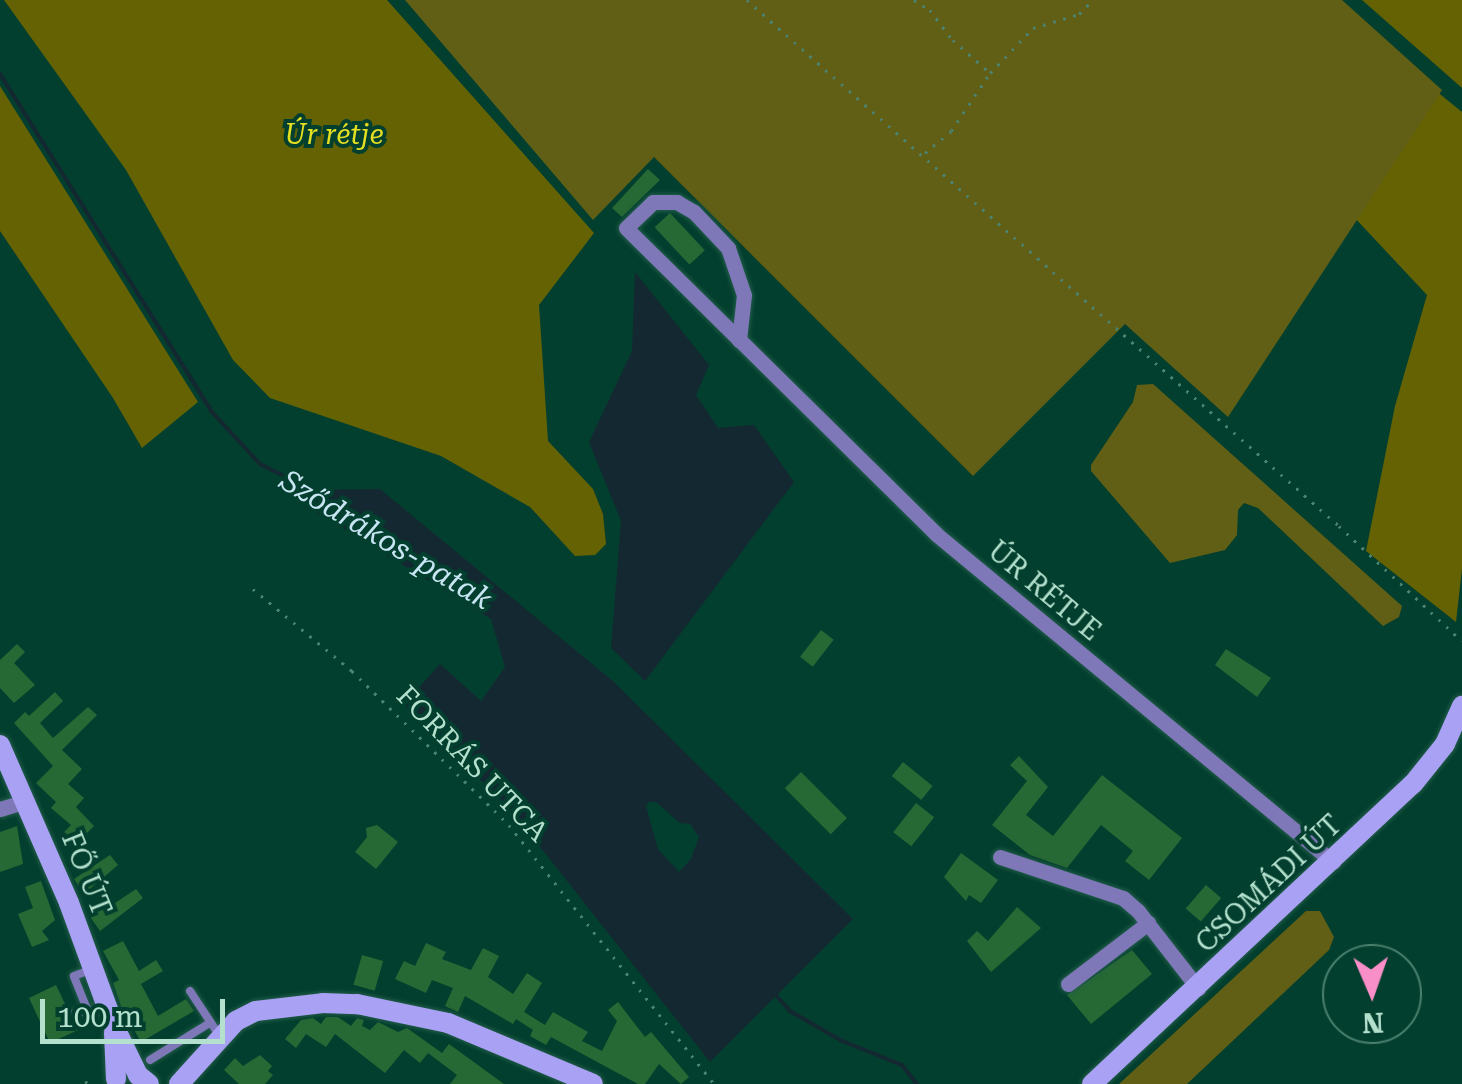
<!DOCTYPE html>
<meta charset="utf-8">
<style>
body{margin:0}
#map{position:relative;width:1462px;height:1084px;overflow:hidden;background:#033f2e;font-family:"Roboto Serif",serif}
div>[style]{position:absolute}
.green>*{inset:0;background:#656204}
.forest>*{inset:0;background:#615f15}
.water>*{inset:0;background:#142831}
.stream>*{height:4px;margin:-2px;padding:0 2px;transform-origin:2px;border-radius:2px;background:#142831}
.building>*{inset:0;background:#276934;transform-origin:0 0}
.path>*{height:2.5px;margin-top:-1.25px;transform-origin:0;background:repeating-linear-gradient(90deg,#4c8270 0 2.5px,transparent 0 10.5px)}
.roads{filter:drop-shadow(0 0 2px #235c4b) drop-shadow(0 0 2px #235c4b)}
.service>*{height:8px;margin:-4px;padding:0 4px;transform-origin:4px;border-radius:4px;background:#7e78b8}
.minor>*{height:15px;margin:-7.5px;padding:0 7.5px;transform-origin:7.5px;border-radius:7.5px;background:#7e78b8}
.secondary>*{height:20px;margin:-10px;padding:0 10px;transform-origin:10px;border-radius:10px;background:#a9a1f3}
span{translate:-50% -50%;white-space:nowrap;text-align:center;line-height:1.15;-webkit-text-stroke:8px #033f2e;paint-order:stroke}
.park-label{font-size:28px;color:#e5df22;font-style:italic}
.street-label{font-size:28px;color:#b4e1ce}
.water-label{font-size:30px;color:#c7e5f3;font-style:italic}
.north{position:absolute;left:1322px;top:944px;width:100px;height:100px;box-sizing:border-box;background:#033f2e;border:2px solid #4a806e;border-radius:50%;rotate:178deg;font-size:28px;font-weight:700;line-height:40px;text-align:center;color:#b4e1ce}
.north::after{content:'';display:block;margin:auto;width:35px;height:45px;background:#f98fc8;clip-path:polygon(50% 0,100% 100%,50% 72%,0 100%)}
.scale{position:absolute;left:40px;top:999px;width:185px;height:45px;box-sizing:border-box;border:5px solid #b4e1ce;border-top:0;padding-left:12px;font-size:30px;line-height:35px;white-space:nowrap;color:#b4e1ce;-webkit-text-stroke:8px #033f2e;paint-order:stroke}
</style>
<div id="map">
<div class="green">
<div style="clip-path:polygon(4px 0,387px 0,594px 233px,539px 305px,548px 441px,593px 489px,603px 514px,606px 544px,595px 555px,575px 556px,530px 507px,441px 456px,270px 398px,233px 360px,126px 170px)"></div>
<div style="clip-path:polygon(1363px 0,1462px 0,1462px 88px,1362px 0)"></div>
<div style="clip-path:polygon(0 86px,198px 402px,142px 448px,113px 398px,0 231px)"></div>
<div style="clip-path:polygon(1430px 86px,1462px 112px,1462px 568px,1456px 622px,1366px 551px,1395px 406px,1427px 295px,1339px 201px)"></div>
</div>
<div class="forest">
<div style="clip-path:polygon(405px 0,1342px 0,1442px 90px,1228px 417px,1125px 324px,973px 476px,654px 157px,593px 220px)"></div>
<div style="clip-path:polygon(1153px 384px,1402px 606px,1399px 617px,1383px 626px,1258px 508px,1244px 503px,1238px 510px,1237px 535px,1225px 550px,1170px 563px,1091px 471px,1091px 465px,1133px 402px,1137px 385px)"></div>
<div style="clip-path:polygon(1306px 911px,1320px 911px,1334px 937px,1329px 950px,1187px 1084px,1119px 1084px)"></div>
</div>
<div class="water">
<div style="clip-path:polygon(635px 272px,709px 365px,696px 395px,718px 428px,754px 425px,794px 482px,645px 681px,611px 648px,621px 521px,589px 442px,632px 351px)"></div>
<div style="clip-path:polygon(evenodd,380px 489px,614px 682px,853px 919px,710px 1062px,511px 810px,404px 704px,440px 664px,481px 701px,505px 667px,491px 619px,313px 510px,314px 490px,380px 489px,649px 802px,656px 802px,680px 823px,690px 824px,699px 837px,691px 859px,679px 872px,658px 849px,646px 806px,649px 802px)"></div>
</div>
<div class="stream">
<div style="left:0;top:74px;width:398px;rotate:57.9deg"></div>
<div style="left:211px;top:411px;width:72px;rotate:47.2deg"></div>
<div style="left:260px;top:464px;width:60px;rotate:26.6deg"></div>
<div style="left:773px;top:992px;width:25px;rotate:48deg"></div>
<div style="left:790px;top:1011px;width:58px;rotate:30.1deg"></div>
<div style="left:840px;top:1040px;width:67px;rotate:22deg"></div>
<div style="left:902px;top:1065px;width:24px;rotate:52deg"></div>
</div>
<div class="building">
<div style="clip-path:polygon(648px 169px,660px 180px,622px 217px,612px 208px)"></div>
<div style="left:670px;top:213px;width:51px;height:21px;rotate:47deg"></div>
<div style="left:821px;top:630px;width:16px;height:34px;rotate:38deg"></div>
<div style="clip-path:polygon(17px 644px,25px 652px,14px 663px,35px 685px,14px 703px,0 688px,0 660px)"></div>
<div style="clip-path:polygon(1226px 649px,1271px 678px,1257px 697px,1215px 665px)"></div>
<div style="clip-path:polygon(55px 692px,63px 701px,40px 723px,53px 738px,88px 707px,97px 715px,62px 750px,82px 769px,68px 784px,84px 798px,76px 807px,94px 826px,76px 844px,64px 832px,71px 825px,51px 808px,56px 802px,36px 783px,53px 766px,14px 723px,25px 712px,29px 716px)"></div>
<div style="clip-path:polygon(1019px 756px,1048px 787px,1026px 815px,1053px 836px,1102px 775px,1182px 838px,1149px 880px,1125px 861px,1133px 851px,1101px 825px,1067px 868px,1030px 855px,992px 825px,1027px 781px,1010px 765px)"></div>
<div style="left:903px;top:762px;width:38px;height:18px;rotate:39deg"></div>
<div style="left:801px;top:772px;width:65px;height:23px;rotate:45deg"></div>
<div style="left:916px;top:803px;width:23px;height:37px;rotate:38deg"></div>
<div style="clip-path:polygon(377px 825px,398px 842px,376px 869px,355px 852px,367px 837px,366px 828px)"></div>
<div style="clip-path:polygon(17px 826px,23px 864px,0 872px,0 832px)"></div>
<div style="clip-path:polygon(961px 853px,998px 880px,981px 903px,969px 895px,966px 901px,944px 877px)"></div>
<div style="clip-path:polygon(110px 855px,118px 865px,84px 894px,74px 879px)"></div>
<div style="clip-path:polygon(41px 881px,55px 920px,42px 931px,49px 940px,32px 947px,18px 914px,33px 908px,25px 887px)"></div>
<div style="left:1206px;top:885px;width:20px;height:31px;rotate:41deg"></div>
<div style="clip-path:polygon(136px 889px,143px 898px,100px 931px,88px 914px,105px 901px,109px 907px)"></div>
<div style="clip-path:polygon(1017px 907px,1041px 928px,991px 972px,967px 941px,977px 931px,988px 941px)"></div>
<div style="clip-path:polygon(123px 941px,139px 971px,156px 960px,163px 971px,141px 984px,158px 1016px,186px 999px,194px 1011px,141px 1042px,122px 1009px,113px 983px,119px 980px,103px 951px)"></div>
<div style="clip-path:polygon(426px 943px,446px 952px,442px 959px,471px 970px,483px 948px,499px 956px,488px 977px,513px 994px,527px 973px,542px 983px,524px 1012px,545px 1025px,553px 1012px,588px 1032px,582px 1041px,602px 1051px,617px 1021px,608px 1010px,618px 1002px,645px 1037px,651px 1032px,689px 1077px,681px 1084px,659px 1064px,645px 1084px,638px 1084px,551px 1037px,546px 1045px,530px 1036px,533px 1030px,516px 1019px,513px 1024px,465px 996px,458px 1012px,445px 1006px,453px 988px,432px 980px,426px 993px,395px 979px,404px 961px,415px 966px)"></div>
<div style="clip-path:polygon(1132px 950px,1152px 974px,1091px 1024px,1067px 995px)"></div>
<div style="left:362px;top:955px;width:22px;height:31px;rotate:16deg"></div>
<div style="clip-path:polygon(56px 985px,67px 1008px,65px 1018px,78px 1030px,50px 1043px,29px 998px)"></div>
<div style="clip-path:polygon(326px 1017px,338px 1017px,351px 1026px,357px 1018px,364px 1020px,362px 1026px,370px 1030px,378px 1022px,398px 1032px,407px 1028px,442px 1053px,449px 1044px,504px 1084px,450px 1084px,457px 1075px,428px 1053px,420px 1063px,404px 1050px,385px 1073px,335px 1034px,326px 1047px,306px 1034px,296px 1048px,285px 1039px,301px 1020px,313px 1018px,321px 1024px)"></div>
<div style="clip-path:polygon(260px 1055px,272px 1066px,268px 1071px,273px 1075px,265px 1084px,239px 1084px,224px 1070px,235px 1058px,243px 1066px)"></div>
</div>
<div class="path">
<div style="left:747px;top:0;width:792px;rotate:41.62deg"></div>
<div style="left:1339px;top:526px;width:168px;rotate:43.1deg"></div>
<div style="left:914px;top:0;width:19px;rotate:32deg"></div>
<div style="left:930px;top:10px;width:38px;rotate:53deg"></div>
<div style="left:953px;top:40px;width:47px;rotate:41.5deg"></div>
<div style="left:925px;top:153px;width:34px;rotate:-40deg"></div>
<div style="left:951px;top:131px;width:70px;rotate:-56.1deg"></div>
<div style="left:990px;top:73px;width:62px;rotate:-46.3deg"></div>
<div style="left:1033px;top:28px;width:48px;rotate:-16.9deg"></div>
<div style="left:1079px;top:14px;width:20px;rotate:-45deg"></div>
<div style="left:253px;top:589px;width:129px;rotate:39.6deg"></div>
<div style="left:352px;top:671px;width:220px;rotate:44.4deg"></div>
<div style="left:509px;top:825px;width:330px;rotate:51.6deg"></div>
<div style="left:86px;top:1081px;width:3px;rotate:72deg"></div>
</div>
<div class="roads">
<div class="service">
<div style="left:190px;top:991px;width:56px;rotate:56.6deg"></div>
<div style="left:87px;top:1009px;width:35px;rotate:-112deg"></div>
<div style="left:74px;top:976px;width:17px;rotate:-21deg"></div>
<div style="left:71px;top:1014px;width:35px;rotate:-10deg"></div>
<div style="left:150px;top:1060px;width:68px;rotate:-31.8deg"></div>
</div>
<div class="minor">
<div style="left:739px;top:340px;width:45px;rotate:-83.7deg"></div>
<div style="left:744px;top:295px;width:50px;rotate:-108.8deg"></div>
<div style="left:728px;top:248px;width:50px;rotate:-133.4deg"></div>
<div style="left:694px;top:212px;width:20px;rotate:-150deg"></div>
<div style="left:677px;top:202px;width:24px;rotate:180deg"></div>
<div style="left:653px;top:202px;width:37px;rotate:136deg"></div>
<div style="left:626px;top:228px;width:436px;rotate:44.6deg"></div>
<div style="left:936px;top:534px;width:515px;rotate:39.56deg"></div>
<div style="left:0;top:809px;width:27px;rotate:-17deg"></div>
<div style="left:1000px;top:857px;width:130px;rotate:18.4deg"></div>
<div style="left:1123px;top:898px;width:20px;rotate:41deg"></div>
<div style="left:1138px;top:911px;width:98px;rotate:52.1deg"></div>
<div style="left:1068px;top:984px;width:101px;rotate:-37.3deg"></div>
</div>
<div class="secondary">
<div style="left:0;top:745px;width:172px;rotate:66.4deg"></div>
<div style="left:69px;top:903px;width:131px;rotate:69.9deg"></div>
<div style="left:114px;top:1026px;width:55px;rotate:63.9deg"></div>
<div style="left:138px;top:1075px;width:14px;rotate:39deg"></div>
<div style="left:114px;top:1033px;width:46px;rotate:87.5deg"></div>
<div style="left:179px;top:1084px;width:85px;rotate:-47.9deg"></div>
<div style="left:236px;top:1021px;width:22px;rotate:-27deg"></div>
<div style="left:256px;top:1011px;width:67px;rotate:-6.8deg"></div>
<div style="left:323px;top:1003px;width:34px;rotate:2deg"></div>
<div style="left:357px;top:1004px;width:93px;rotate:11.8deg"></div>
<div style="left:448px;top:1023px;width:157px;rotate:22.8deg"></div>
<div style="left:1092px;top:1084px;width:439px;rotate:-43.1deg"></div>
<div style="left:1413px;top:784px;width:51px;rotate:-51.3deg"></div>
<div style="left:1445px;top:744px;width:42px;rotate:-65.9deg"></div>
</div>
</div>
<div class="park-label">
<span style="left:334px;top:135px">Úr rétje</span>
</div>
<div class="street-label">
<span style="left:1044px;top:591px;rotate:40deg">ÚR RÉTJE</span>
<span style="left:472px;top:764px;rotate:46deg">FORRÁS UTCA</span>
<span style="left:86px;top:874px;rotate:68deg">FŐ ÚT</span>
<span style="left:1269px;top:884px;rotate:-43deg">CSOMÁDI ÚT</span>
</div>
<div class="water-label">
<span style="left:386px;top:540px;rotate:31deg">Sződrákos-patak</span>
</div>
<div class="north">N</div>
<div class="scale">100 m</div>
</div>
